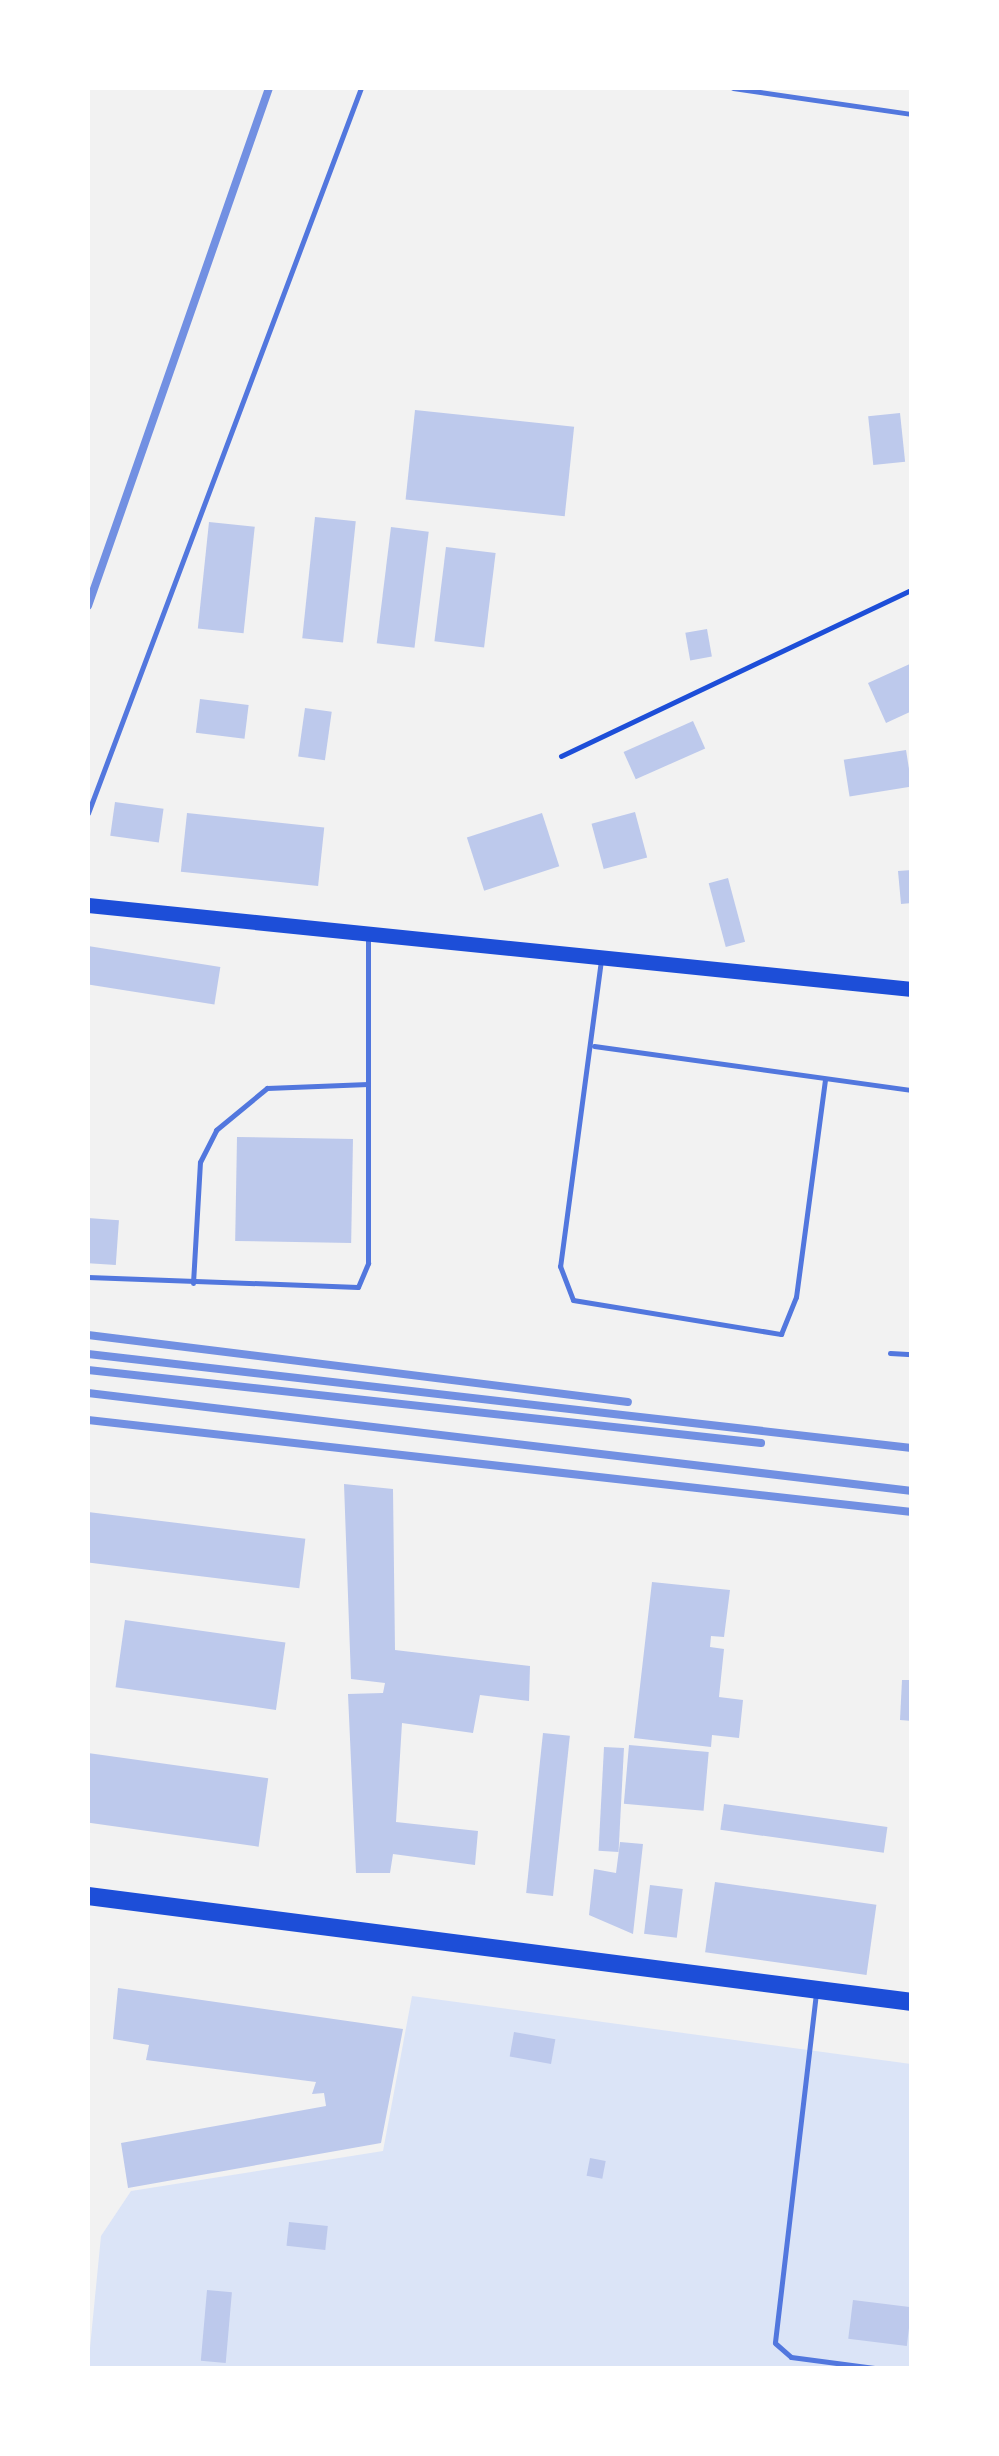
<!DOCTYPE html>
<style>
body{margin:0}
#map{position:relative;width:999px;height:2456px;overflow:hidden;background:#f2f2f2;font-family:"PT Sans",sans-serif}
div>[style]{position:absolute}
.green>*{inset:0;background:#dbe4f7}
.building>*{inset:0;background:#bdc9ec;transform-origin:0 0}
.path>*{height:5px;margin:-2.5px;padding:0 2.5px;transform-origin:2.5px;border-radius:2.5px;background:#1d4ed8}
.service>*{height:5px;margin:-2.5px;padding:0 2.5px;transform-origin:2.5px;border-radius:2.5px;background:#5277de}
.secondary>*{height:15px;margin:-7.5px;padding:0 7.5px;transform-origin:7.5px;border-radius:7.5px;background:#1d4ed8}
.primary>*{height:18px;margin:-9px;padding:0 9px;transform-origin:9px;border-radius:9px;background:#1d4ed8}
.rail>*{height:8px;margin:-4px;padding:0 4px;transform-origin:4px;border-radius:4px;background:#7290e2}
span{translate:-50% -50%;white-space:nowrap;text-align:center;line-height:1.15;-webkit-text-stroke:10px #fff;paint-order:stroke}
.frame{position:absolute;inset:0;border:90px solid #fff;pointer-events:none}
</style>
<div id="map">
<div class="green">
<div style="clip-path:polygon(412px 1996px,911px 2064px,911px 2368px,88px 2368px,101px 2236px,131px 2191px,383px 2151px)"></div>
</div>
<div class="building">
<div style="left:415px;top:410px;width:160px;height:90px;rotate:6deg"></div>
<div style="left:900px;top:413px;width:49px;height:32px;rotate:84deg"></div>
<div style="left:315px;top:517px;width:41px;height:122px;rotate:6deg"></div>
<div style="left:209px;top:522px;width:46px;height:107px;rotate:6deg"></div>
<div style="left:391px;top:527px;width:38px;height:117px;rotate:7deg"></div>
<div style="left:446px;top:547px;width:50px;height:95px;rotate:7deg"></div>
<div style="left:707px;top:629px;width:28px;height:22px;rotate:80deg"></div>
<div style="clip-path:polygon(912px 663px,912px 711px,886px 723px,868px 683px)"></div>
<div style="left:200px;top:699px;width:49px;height:34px;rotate:7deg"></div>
<div style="left:305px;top:708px;width:27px;height:49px;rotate:8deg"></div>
<div style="left:693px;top:721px;width:30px;height:76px;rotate:66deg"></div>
<div style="left:906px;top:750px;width:37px;height:63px;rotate:81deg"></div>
<div style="left:115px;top:802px;width:49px;height:34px;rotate:8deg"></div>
<div style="left:635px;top:812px;width:47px;height:45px;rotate:75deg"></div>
<div style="left:187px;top:813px;width:138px;height:59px;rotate:6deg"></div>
<div style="left:542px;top:813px;width:56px;height:79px;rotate:72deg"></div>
<div style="clip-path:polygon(912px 870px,912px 903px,901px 904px,898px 871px)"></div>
<div style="left:728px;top:878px;width:66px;height:20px;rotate:75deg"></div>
<div style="left:88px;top:946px;width:134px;height:38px;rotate:9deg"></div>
<div style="left:237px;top:1137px;width:116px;height:104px;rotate:1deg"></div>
<div style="left:88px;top:1218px;width:31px;height:45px;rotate:4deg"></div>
<div style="clip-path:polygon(344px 1484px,393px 1489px,395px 1650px,530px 1666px,529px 1701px,480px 1695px,473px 1733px,402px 1723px,396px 1822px,478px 1831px,475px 1865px,393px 1854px,390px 1873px,356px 1873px,348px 1694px,383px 1693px,385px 1683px,351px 1679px)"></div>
<div style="left:88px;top:1512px;width:219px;height:50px;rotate:7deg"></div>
<div style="clip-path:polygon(652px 1582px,730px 1590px,724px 1637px,711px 1636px,710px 1647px,724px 1649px,719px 1697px,743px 1700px,739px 1738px,712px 1735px,711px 1747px,634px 1738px)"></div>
<div style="left:125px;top:1620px;width:162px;height:68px;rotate:8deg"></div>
<div style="clip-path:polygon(902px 1680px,912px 1680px,912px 1721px,900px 1720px)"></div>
<div style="left:543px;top:1733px;width:27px;height:161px;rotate:6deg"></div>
<div style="left:629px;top:1745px;width:80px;height:59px;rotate:5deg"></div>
<div style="left:604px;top:1747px;width:20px;height:104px;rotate:3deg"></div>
<div style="left:88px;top:1753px;width:182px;height:69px;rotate:8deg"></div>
<div style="left:724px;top:1804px;width:165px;height:26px;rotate:8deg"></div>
<div style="clip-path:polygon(620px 1842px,643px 1844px,633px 1934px,589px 1915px,594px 1869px,616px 1873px)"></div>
<div style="left:715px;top:1882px;width:163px;height:71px;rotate:8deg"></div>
<div style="left:650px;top:1885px;width:33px;height:49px;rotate:7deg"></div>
<div style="clip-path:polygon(118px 1988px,403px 2029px,381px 2143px,128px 2188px,121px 2143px,326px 2106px,324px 2093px,312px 2094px,316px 2082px,146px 2060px,149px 2045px,113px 2039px)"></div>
<div style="left:514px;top:2032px;width:42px;height:25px;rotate:10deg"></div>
<div style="left:590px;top:2158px;width:16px;height:18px;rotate:11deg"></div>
<div style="left:289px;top:2222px;width:39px;height:24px;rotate:6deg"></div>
<div style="left:207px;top:2290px;width:25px;height:71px;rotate:5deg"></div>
<div style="left:853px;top:2300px;width:59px;height:39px;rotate:7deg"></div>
</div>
<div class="path">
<div style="left:561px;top:756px;width:389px;rotate:-25.4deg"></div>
</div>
<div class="service">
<div style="left:733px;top:88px;width:181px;rotate:8.3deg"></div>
<div style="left:88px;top:813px;width:775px;rotate:-69.37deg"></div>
<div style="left:601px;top:960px;width:309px;rotate:97.6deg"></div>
<div style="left:560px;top:1266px;width:36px;rotate:69deg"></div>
<div style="left:573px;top:1300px;width:211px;rotate:9.3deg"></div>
<div style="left:781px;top:1334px;width:40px;rotate:-68deg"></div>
<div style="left:796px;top:1297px;width:220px;rotate:-82.4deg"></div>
<div style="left:594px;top:1046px;width:321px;rotate:7.9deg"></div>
<div style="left:88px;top:1277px;width:270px;rotate:2.1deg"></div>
<div style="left:358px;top:1287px;width:26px;rotate:-67deg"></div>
<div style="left:368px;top:1263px;width:327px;rotate:-90deg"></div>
<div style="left:193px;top:1283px;width:121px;rotate:-86.7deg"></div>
<div style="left:200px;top:1162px;width:36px;rotate:-63deg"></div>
<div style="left:216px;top:1130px;width:66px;rotate:-39.5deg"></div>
<div style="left:267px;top:1088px;width:101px;rotate:-2.3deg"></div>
<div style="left:890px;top:1353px;width:22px;rotate:3deg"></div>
<div style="left:816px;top:1993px;width:352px;rotate:96.7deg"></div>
<div style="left:775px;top:2343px;width:21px;rotate:41deg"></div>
<div style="left:791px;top:2357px;width:84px;rotate:7.5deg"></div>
</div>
<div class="secondary">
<div style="left:88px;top:905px;width:828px;rotate:5.82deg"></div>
</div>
<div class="primary">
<div style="left:88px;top:1896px;width:831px;rotate:7.33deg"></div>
</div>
<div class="rail">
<div style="left:88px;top:606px;width:549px;rotate:-70.74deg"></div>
<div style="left:88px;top:1335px;width:544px;rotate:7.07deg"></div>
<div style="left:88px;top:1354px;width:829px;rotate:6.51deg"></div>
<div style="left:88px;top:1370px;width:677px;rotate:6.19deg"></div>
<div style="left:88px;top:1393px;width:830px;rotate:6.78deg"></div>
<div style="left:88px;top:1420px;width:829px;rotate:6.37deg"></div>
</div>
<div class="frame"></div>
</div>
